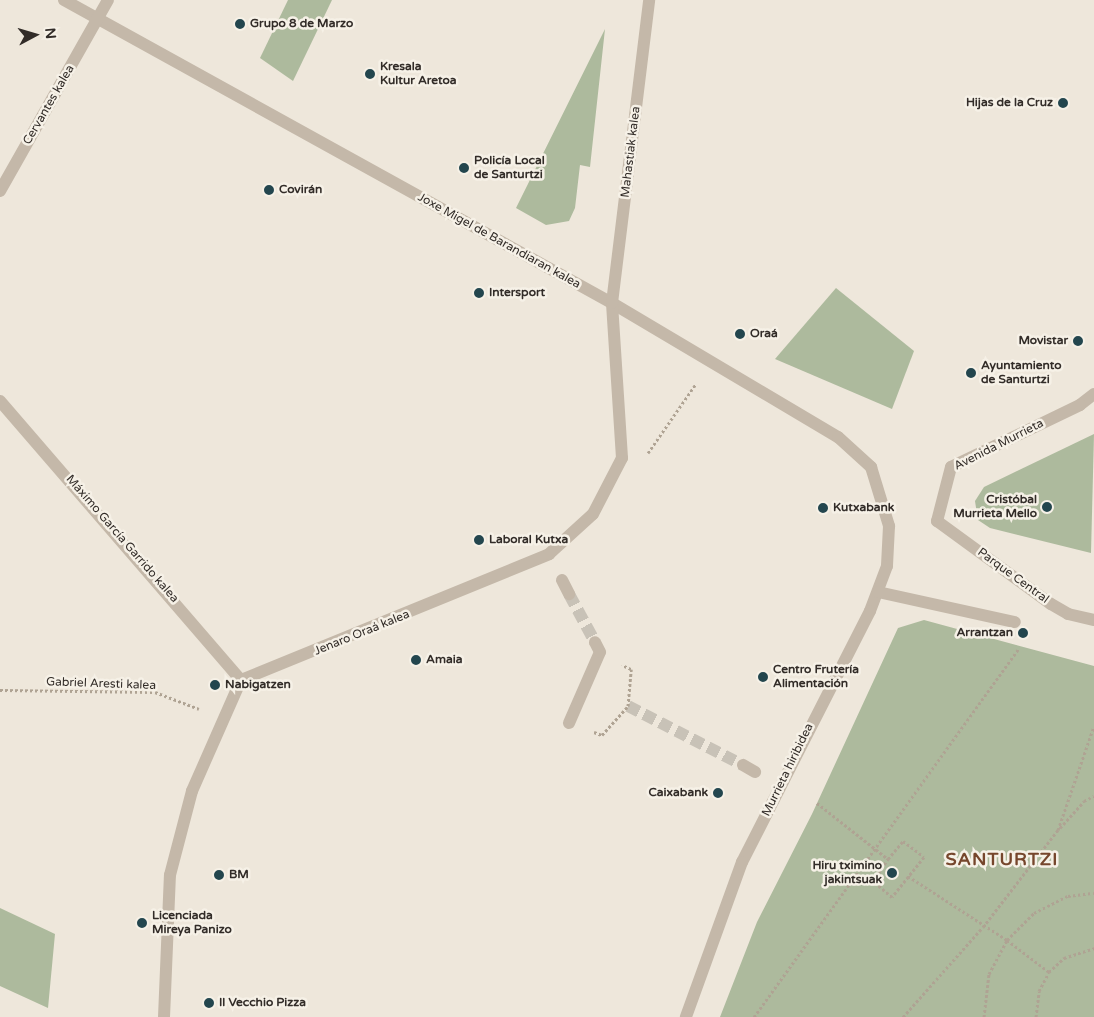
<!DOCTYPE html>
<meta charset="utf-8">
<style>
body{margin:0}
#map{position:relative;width:1094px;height:1017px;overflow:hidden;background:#eee7db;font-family:"Varela Round",sans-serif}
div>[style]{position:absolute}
.green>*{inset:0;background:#adba9d}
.minor-tunnel>*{height:12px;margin-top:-6px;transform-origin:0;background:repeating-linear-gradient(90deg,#c8c2b7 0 12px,transparent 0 18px)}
.path>*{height:3px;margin-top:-1.5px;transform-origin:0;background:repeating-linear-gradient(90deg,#afa393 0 2.5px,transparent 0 5px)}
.minor>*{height:12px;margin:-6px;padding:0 6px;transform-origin:6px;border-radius:6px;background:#c4b8a9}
.dots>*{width:14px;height:14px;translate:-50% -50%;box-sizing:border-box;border:2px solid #f6f1e7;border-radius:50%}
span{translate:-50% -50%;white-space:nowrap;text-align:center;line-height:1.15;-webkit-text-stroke:5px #f6f1e7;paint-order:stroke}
.poi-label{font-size:12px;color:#322c28;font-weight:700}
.left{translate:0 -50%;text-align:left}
.right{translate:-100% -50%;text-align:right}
.street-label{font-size:12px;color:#322c28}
.district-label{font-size:18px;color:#76462c;font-weight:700;letter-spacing:1px}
.north{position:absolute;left:10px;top:10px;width:50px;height:50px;-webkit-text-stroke:4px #f6f1e7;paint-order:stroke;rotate:84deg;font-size:14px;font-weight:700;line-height:20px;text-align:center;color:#322c28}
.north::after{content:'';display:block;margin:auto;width:18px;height:22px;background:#322c28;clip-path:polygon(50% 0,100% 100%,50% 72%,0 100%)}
</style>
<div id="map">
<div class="green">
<div style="clip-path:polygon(288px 0,332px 0,293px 81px,260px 58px)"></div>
<div style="clip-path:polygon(605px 29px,590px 167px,580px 165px,575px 208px,569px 221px,546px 225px,516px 208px)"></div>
<div style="clip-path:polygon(836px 288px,914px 351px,892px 409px,775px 359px)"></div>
<div style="clip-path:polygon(1094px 434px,1091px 553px,990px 528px,978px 520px,975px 501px,984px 487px)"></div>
<div style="clip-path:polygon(924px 620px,1094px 666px,1094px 1017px,720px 1017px,757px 922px,812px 814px,898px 628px)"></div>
<div style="clip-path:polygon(0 908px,55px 934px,48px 1008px,0 986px)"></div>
</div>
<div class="minor-tunnel">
<div style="left:569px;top:594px;width:55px;rotate:61.6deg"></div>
<div style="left:628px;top:706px;width:129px;rotate:27.2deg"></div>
</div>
<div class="path">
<div style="left:648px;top:453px;width:83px;rotate:-55.3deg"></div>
<div style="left:0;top:690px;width:155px;rotate:0.7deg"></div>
<div style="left:155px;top:692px;width:47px;rotate:21.1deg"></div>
<div style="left:594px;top:732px;width:9px;rotate:21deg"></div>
<div style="left:602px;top:735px;width:39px;rotate:-48deg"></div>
<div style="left:628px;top:706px;width:37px;rotate:-85deg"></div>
<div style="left:631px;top:669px;width:10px;rotate:-156deg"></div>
<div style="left:817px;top:803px;width:90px;rotate:38.3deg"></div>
<div style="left:888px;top:859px;width:23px;rotate:-50deg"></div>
<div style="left:903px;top:841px;width:26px;rotate:37deg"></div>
<div style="left:924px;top:857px;width:51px;rotate:128.7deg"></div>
<div style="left:892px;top:897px;width:25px;rotate:-140deg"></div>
<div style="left:873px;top:881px;width:27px;rotate:-56deg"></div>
<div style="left:1060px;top:828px;width:36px;rotate:-48deg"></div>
<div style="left:1084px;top:801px;width:11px;rotate:-27deg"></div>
<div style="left:908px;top:876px;width:118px;rotate:32.9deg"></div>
<div style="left:1007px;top:940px;width:53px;rotate:37.3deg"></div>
<div style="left:754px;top:1017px;width:454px;rotate:-54.3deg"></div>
<div style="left:903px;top:1017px;width:120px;rotate:-48.4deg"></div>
<div style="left:983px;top:927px;width:123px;rotate:-52.3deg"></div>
<div style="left:1058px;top:830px;width:110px;rotate:-70.9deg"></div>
<div style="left:984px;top:1017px;width:43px;rotate:-83.4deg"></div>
<div style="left:989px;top:974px;width:38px;rotate:-62deg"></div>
<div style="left:1007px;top:940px;width:38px;rotate:-45deg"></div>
<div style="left:1034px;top:913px;width:38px;rotate:-27deg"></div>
<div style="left:1068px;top:896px;width:26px;rotate:-7deg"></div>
<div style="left:1036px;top:1017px;width:26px;rotate:-83deg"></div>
<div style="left:1039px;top:991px;width:21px;rotate:-62deg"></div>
<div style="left:1049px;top:972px;width:21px;rotate:-43deg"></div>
<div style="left:1064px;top:958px;width:32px;rotate:-18deg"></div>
</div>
<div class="minor">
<div style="left:64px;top:0;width:626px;rotate:28.94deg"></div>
<div style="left:612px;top:303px;width:263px;rotate:30.7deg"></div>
<div style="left:838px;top:437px;width:45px;rotate:42.3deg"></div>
<div style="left:871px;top:467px;width:62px;rotate:73deg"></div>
<div style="left:889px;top:526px;width:40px;rotate:92.9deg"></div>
<div style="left:887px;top:566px;width:48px;rotate:110.7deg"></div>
<div style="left:870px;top:611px;width:282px;rotate:117deg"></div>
<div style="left:742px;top:862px;width:165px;rotate:109.9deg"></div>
<div style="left:0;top:191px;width:219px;rotate:-60.5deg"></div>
<div style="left:1094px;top:394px;width:18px;rotate:142deg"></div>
<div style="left:1080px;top:405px;width:143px;rotate:154.3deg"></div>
<div style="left:951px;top:467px;width:56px;rotate:104.5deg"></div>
<div style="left:937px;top:521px;width:141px;rotate:36.1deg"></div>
<div style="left:1051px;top:604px;width:20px;rotate:30deg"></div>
<div style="left:1068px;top:614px;width:27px;rotate:13deg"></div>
<div style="left:0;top:401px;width:369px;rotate:49.2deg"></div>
<div style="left:562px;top:580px;width:16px;rotate:63deg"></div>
<div style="left:878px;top:592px;width:140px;rotate:12.4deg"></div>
<div style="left:569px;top:723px;width:77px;rotate:-66.4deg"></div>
<div style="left:600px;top:652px;width:11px;rotate:-117deg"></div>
<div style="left:743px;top:765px;width:14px;rotate:30deg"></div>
<div style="left:164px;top:1017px;width:142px;rotate:-87.6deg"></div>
<div style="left:170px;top:875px;width:87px;rotate:-75.3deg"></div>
<div style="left:192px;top:791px;width:121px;rotate:-66.2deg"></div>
<div style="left:241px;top:680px;width:333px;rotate:-22.2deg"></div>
<div style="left:549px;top:554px;width:59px;rotate:-42.3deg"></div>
<div style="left:593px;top:514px;width:63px;rotate:-62.6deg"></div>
<div style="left:622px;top:458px;width:155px;rotate:-93.7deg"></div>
<div style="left:612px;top:303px;width:305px;rotate:-83deg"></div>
</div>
<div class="dots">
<div style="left:240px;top:24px;background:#23464e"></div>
<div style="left:370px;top:74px;background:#23464e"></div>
<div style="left:1063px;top:103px;background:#23464e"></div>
<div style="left:464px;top:168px;background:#23464e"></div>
<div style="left:269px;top:190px;background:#23464e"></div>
<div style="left:479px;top:293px;background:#23464e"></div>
<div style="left:740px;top:334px;background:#23464e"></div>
<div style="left:1078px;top:341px;background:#23464e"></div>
<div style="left:971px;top:373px;background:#23464e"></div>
<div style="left:1047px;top:507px;background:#23464e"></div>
<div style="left:823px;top:508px;background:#23464e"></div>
<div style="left:479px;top:540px;background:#23464e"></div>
<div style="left:1023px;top:633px;background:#23464e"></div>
<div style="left:416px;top:660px;background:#23464e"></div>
<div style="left:763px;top:677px;background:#23464e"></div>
<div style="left:215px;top:685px;background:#23464e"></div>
<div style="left:718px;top:793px;background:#23464e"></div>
<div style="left:892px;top:873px;background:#23464e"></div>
<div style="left:219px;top:875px;background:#23464e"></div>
<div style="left:142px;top:923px;background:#23464e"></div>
<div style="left:209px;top:1003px;background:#23464e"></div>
</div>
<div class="poi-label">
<span class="left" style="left:250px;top:24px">Grupo 8 de Marzo</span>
<span class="left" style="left:380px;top:74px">Kresala<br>Kultur Aretoa</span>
<span class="right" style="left:1053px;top:103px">Hijas de la Cruz</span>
<span class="left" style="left:474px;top:168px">Policía Local<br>de Santurtzi</span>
<span class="left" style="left:279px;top:190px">Covirán</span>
<span class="left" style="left:489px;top:293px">Intersport</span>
<span class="left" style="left:750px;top:334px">Oraá</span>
<span class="right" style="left:1068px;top:341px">Movistar</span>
<span class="left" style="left:981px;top:373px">Ayuntamiento<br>de Santurtzi</span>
<span class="right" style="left:1037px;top:507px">Cristóbal<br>Murrieta Mello</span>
<span class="left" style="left:833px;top:508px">Kutxabank</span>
<span class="left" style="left:489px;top:540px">Laboral Kutxa</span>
<span class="right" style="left:1013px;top:633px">Arrantzan</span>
<span class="left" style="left:426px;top:660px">Amaia</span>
<span class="left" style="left:773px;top:677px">Centro Frutería<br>Alimentación</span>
<span class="left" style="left:225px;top:685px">Nabigatzen</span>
<span class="right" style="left:708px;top:793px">Caixabank</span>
<span class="right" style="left:882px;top:873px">Hiru tximino<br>jakintsuak</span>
<span class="left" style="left:229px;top:875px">BM</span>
<span class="left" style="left:152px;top:923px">Licenciada<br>Mireya Panizo</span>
<span class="left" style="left:219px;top:1003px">Il Vecchio Pizza</span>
</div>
<div class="street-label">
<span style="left:49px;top:105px;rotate:-60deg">Cervantes kalea</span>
<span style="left:631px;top:152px;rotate:-83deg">Mahastiak kalea</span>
<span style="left:499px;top:241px;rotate:29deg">Joxe Migel de Barandiaran kalea</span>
<span style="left:999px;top:445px;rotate:-27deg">Avenida Murrieta</span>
<span style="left:122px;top:539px;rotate:49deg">Máximo García Garrido kalea</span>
<span style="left:1013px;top:576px;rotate:36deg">Parque Central</span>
<span style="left:362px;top:633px;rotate:-22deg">Jenaro Oraá kalea</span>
<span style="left:101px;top:684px;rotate:2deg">Gabriel Aresti kalea</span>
<span style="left:788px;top:770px;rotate:-64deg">Murrieta hiribidea</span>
</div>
<div class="district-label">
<span style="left:1002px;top:859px">SANTURTZI</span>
</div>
<div class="north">N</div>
</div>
